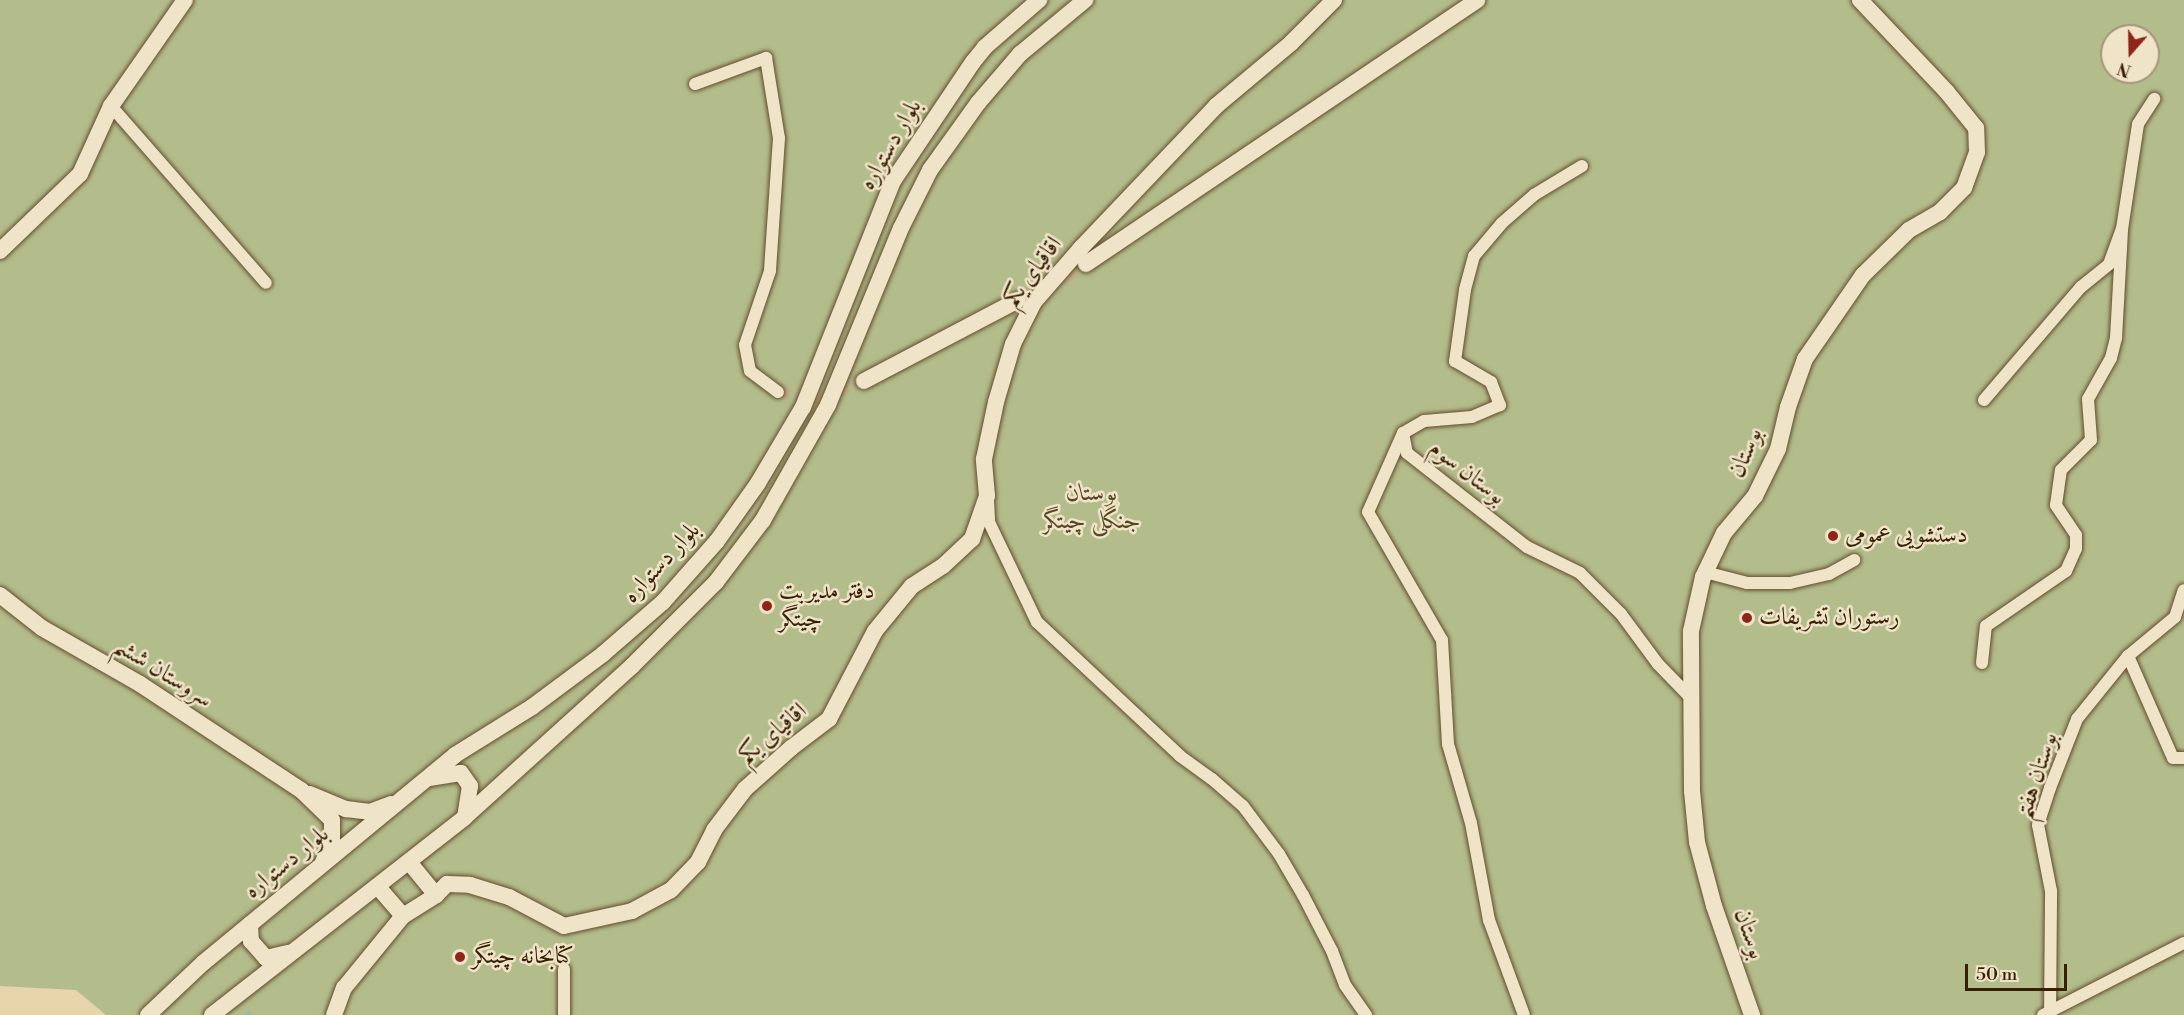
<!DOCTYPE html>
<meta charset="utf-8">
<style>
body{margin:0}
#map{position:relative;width:2184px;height:1015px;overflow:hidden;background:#e6d4ab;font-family:"Libre Bodoni",Amiri,serif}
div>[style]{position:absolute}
.green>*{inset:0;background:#b3bd8b}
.stream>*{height:4px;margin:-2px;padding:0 2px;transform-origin:2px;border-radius:2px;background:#96b8ac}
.street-tunnel>*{height:12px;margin-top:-6px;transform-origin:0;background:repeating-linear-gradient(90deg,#c3b08a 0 12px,transparent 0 18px)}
.secondary-tunnel>*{height:16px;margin-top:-8px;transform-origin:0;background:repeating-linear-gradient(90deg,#c3b08a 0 16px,transparent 0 24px)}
.roads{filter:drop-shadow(0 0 2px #644c2e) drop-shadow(0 0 2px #644c2e)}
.street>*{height:12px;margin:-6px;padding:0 6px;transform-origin:6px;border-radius:6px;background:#efe3c8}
.secondary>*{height:16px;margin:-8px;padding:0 8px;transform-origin:8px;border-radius:8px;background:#efe3c8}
.dots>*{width:16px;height:16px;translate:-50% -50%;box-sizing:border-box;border:3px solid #efe3c8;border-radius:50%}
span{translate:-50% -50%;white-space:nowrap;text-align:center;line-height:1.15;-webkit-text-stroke:5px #efe3c8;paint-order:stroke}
.street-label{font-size:24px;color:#381f04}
.park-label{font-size:24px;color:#574626;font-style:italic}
.poi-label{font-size:24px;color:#381f04}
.left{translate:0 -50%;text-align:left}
.north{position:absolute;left:2100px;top:24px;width:60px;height:60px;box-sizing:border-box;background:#efe3c8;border:2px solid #a6957a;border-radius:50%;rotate:200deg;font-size:16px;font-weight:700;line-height:24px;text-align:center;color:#381f04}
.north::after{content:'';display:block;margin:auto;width:21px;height:27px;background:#8f2418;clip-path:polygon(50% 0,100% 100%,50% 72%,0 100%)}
.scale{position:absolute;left:1965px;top:964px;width:102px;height:27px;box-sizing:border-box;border:3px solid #381f04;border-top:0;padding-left:8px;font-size:18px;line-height:21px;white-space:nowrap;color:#381f04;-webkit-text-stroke:4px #efe3c8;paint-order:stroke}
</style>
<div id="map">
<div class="green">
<div style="clip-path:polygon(evenodd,0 0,2184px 0,2184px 1015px,106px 1015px,76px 990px,0 986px,0 0,2112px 36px,2148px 36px,2148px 72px,2112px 72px,2112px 36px)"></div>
</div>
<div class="stream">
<div style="left:247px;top:1015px;width:3px;rotate:-45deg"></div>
</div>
<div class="street-tunnel">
<div style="left:778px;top:392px;width:42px;rotate:8.1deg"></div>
<div style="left:820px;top:398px;width:47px;rotate:-21.1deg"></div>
</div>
<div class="secondary-tunnel">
<div style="left:1018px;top:300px;width:77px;rotate:-27.9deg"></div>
</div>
<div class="roads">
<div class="street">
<div style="left:695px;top:84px;width:76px;rotate:-20.1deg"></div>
<div style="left:766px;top:58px;width:81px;rotate:80.8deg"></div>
<div style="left:779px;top:138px;width:133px;rotate:93.9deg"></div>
<div style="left:770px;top:271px;width:78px;rotate:108.7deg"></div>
<div style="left:745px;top:345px;width:26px;rotate:79deg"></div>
<div style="left:750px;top:371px;width:35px;rotate:37deg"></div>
<div style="left:111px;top:106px;width:235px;rotate:48.8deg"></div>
<div style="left:1582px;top:166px;width:56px;rotate:148.9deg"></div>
<div style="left:1534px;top:195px;width:43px;rotate:138.8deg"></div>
<div style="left:1502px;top:223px;width:43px;rotate:130.3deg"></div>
<div style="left:1474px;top:256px;width:35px;rotate:105deg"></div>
<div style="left:1465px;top:290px;width:72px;rotate:98deg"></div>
<div style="left:1455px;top:361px;width:42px;rotate:30.3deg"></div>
<div style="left:1491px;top:382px;width:25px;rotate:69deg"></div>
<div style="left:1500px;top:405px;width:30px;rotate:157deg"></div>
<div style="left:1472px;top:417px;width:48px;rotate:175.2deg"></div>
<div style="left:1424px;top:421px;width:24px;rotate:150deg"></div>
<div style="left:1403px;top:433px;width:20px;rotate:79deg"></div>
<div style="left:1407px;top:453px;width:152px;rotate:38.1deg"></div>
<div style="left:1527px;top:547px;width:59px;rotate:26.1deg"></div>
<div style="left:1580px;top:573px;width:58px;rotate:45deg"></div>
<div style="left:1621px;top:614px;width:62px;rotate:53.5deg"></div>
<div style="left:1658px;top:664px;width:46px;rotate:45.9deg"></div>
<div style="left:1984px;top:400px;width:149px;rotate:-49.4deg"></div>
<div style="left:2081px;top:287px;width:36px;rotate:-39deg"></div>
<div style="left:2109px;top:264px;width:37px;rotate:-70deg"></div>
<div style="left:2122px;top:229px;width:106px;rotate:-81.3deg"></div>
<div style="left:2138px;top:124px;width:30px;rotate:-57deg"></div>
<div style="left:1403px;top:433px;width:86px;rotate:113.9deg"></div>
<div style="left:1368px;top:512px;width:148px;rotate:60deg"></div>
<div style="left:1442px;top:640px;width:104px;rotate:86.7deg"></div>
<div style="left:1448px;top:744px;width:82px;rotate:73.8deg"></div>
<div style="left:1471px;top:823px;width:99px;rotate:79.5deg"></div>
<div style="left:1489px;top:920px;width:101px;rotate:69.8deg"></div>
<div style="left:988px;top:500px;width:22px;rotate:87deg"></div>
<div style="left:989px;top:522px;width:111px;rotate:64.4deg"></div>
<div style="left:1037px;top:622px;width:196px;rotate:43.1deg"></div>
<div style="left:1180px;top:756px;width:39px;rotate:36deg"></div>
<div style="left:1212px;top:779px;width:41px;rotate:41.1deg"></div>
<div style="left:1243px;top:806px;width:60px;rotate:53.1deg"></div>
<div style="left:1279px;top:854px;width:48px;rotate:59.7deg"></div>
<div style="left:1303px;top:895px;width:63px;rotate:62.6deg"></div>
<div style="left:1332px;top:951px;width:36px;rotate:69deg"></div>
<div style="left:1345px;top:985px;width:37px;rotate:55deg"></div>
<div style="left:1705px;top:572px;width:43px;rotate:14.7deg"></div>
<div style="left:1747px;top:583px;width:43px"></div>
<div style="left:1790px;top:583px;width:40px;rotate:-13deg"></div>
<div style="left:1829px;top:574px;width:29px;rotate:-29deg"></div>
<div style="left:2128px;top:656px;width:111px;rotate:66.2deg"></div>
<div style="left:2173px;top:758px;width:11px"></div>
<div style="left:1982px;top:663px;width:37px;rotate:-84deg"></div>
<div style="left:1986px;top:626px;width:97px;rotate:-34.5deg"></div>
<div style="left:2066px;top:571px;width:24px;rotate:-66deg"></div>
<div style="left:2076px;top:549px;width:14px;rotate:-90deg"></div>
<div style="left:2076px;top:535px;width:36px;rotate:-124deg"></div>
<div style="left:2056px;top:505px;width:35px;rotate:-82deg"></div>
<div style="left:2061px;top:470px;width:42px;rotate:-45deg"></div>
<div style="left:2091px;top:440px;width:41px;rotate:-94.2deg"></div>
<div style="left:2088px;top:399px;width:47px;rotate:-60.7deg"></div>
<div style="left:2111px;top:358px;width:21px;rotate:-76deg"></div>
<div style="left:2116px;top:338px;width:109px;rotate:-86.8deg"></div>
<div style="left:564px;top:969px;width:46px;rotate:90deg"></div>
<div style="left:2043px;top:1015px;width:158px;rotate:-27.1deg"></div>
<div style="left:2050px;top:1015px;width:124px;rotate:-89.5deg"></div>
<div style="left:2051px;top:891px;width:67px;rotate:-101.1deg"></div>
<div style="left:2038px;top:825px;width:39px;rotate:-72deg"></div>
<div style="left:2050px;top:788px;width:74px;rotate:-68.6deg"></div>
<div style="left:2077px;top:719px;width:81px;rotate:-51deg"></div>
<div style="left:2128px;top:656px;width:61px;rotate:-39.7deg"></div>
<div style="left:2175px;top:617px;width:28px;rotate:-72deg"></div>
</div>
<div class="secondary">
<div style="left:0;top:251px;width:111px;rotate:-43.9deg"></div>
<div style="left:80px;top:174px;width:75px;rotate:-65.5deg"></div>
<div style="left:111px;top:106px;width:129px;rotate:-55.1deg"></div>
<div style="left:1086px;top:264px;width:472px;rotate:-34deg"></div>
<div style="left:864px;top:381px;width:174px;rotate:-27.7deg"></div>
<div style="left:0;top:595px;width:53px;rotate:38.2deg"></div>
<div style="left:42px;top:628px;width:113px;rotate:29.7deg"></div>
<div style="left:140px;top:684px;width:193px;rotate:33.4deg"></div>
<div style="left:301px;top:790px;width:43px;rotate:44.1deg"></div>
<div style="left:332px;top:820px;width:20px;rotate:90deg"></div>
<div style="left:332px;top:840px;width:24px;rotate:112deg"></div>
<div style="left:429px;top:778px;width:32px;rotate:-9deg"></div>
<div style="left:461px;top:773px;width:16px;rotate:55deg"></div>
<div style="left:470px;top:786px;width:31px;rotate:99deg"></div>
<div style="left:310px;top:794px;width:39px;rotate:23deg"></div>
<div style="left:346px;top:809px;width:24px;rotate:7deg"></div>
<div style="left:370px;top:812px;width:22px;rotate:-21deg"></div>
<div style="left:409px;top:862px;width:43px;rotate:50.7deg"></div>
<div style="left:378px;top:887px;width:38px;rotate:49deg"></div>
<div style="left:250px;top:924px;width:17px;rotate:87deg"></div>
<div style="left:251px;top:941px;width:23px;rotate:49deg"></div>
<div style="left:266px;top:958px;width:23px;rotate:-13deg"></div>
<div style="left:148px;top:1015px;width:76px;rotate:-43.4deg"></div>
<div style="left:203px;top:963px;width:327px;rotate:-39.5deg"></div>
<div style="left:455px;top:755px;width:91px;rotate:-31.9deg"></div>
<div style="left:532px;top:707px;width:89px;rotate:-36.7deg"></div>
<div style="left:603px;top:654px;width:79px;rotate:-40.9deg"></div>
<div style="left:663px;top:602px;width:81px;rotate:-48.5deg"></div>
<div style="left:717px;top:541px;width:71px;rotate:-54.7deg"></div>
<div style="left:758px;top:483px;width:88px;rotate:-59.4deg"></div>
<div style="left:803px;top:407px;width:243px;rotate:-68.3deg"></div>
<div style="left:893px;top:181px;width:143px;rotate:-56.1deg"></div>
<div style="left:973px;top:62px;width:19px;rotate:-51deg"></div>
<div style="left:985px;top:47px;width:72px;rotate:-41deg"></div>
<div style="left:212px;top:1015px;width:321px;rotate:-38deg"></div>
<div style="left:465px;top:817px;width:225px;rotate:-42.1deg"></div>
<div style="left:632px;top:666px;width:119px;rotate:-45deg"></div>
<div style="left:716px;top:582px;width:78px;rotate:-52.8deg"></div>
<div style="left:763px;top:520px;width:132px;rotate:-60.5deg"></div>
<div style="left:828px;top:405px;width:191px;rotate:-67.6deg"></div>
<div style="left:901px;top:228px;width:65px;rotate:-63.4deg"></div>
<div style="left:930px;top:170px;width:82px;rotate:-54.4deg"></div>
<div style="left:978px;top:103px;width:65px;rotate:-49.4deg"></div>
<div style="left:1020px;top:54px;width:85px;rotate:-39.7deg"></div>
<div style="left:334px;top:1015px;width:29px;rotate:-70deg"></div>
<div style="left:344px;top:988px;width:93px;rotate:-50.7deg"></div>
<div style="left:403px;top:916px;width:39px;rotate:-32deg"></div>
<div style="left:436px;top:895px;width:16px;rotate:-45deg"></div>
<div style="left:447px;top:884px;width:23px;rotate:2deg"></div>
<div style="left:470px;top:885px;width:41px;rotate:17.1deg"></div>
<div style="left:509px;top:897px;width:62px;rotate:27.8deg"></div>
<div style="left:564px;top:926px;width:70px;rotate:-12.4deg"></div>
<div style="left:632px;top:911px;width:44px;rotate:-28.3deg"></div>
<div style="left:671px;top:890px;width:39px;rotate:-46deg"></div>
<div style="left:698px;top:862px;width:36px;rotate:-63deg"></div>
<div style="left:714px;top:830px;width:51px;rotate:-52.9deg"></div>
<div style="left:745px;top:789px;width:62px;rotate:-41.7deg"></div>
<div style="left:791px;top:748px;width:48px;rotate:-37.3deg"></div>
<div style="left:829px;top:719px;width:99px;rotate:-62.4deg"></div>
<div style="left:875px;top:631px;width:58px;rotate:-50.6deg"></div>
<div style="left:912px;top:586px;width:37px;rotate:-33deg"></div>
<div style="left:943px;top:566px;width:40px;rotate:-43deg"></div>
<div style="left:972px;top:539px;width:46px;rotate:-70.8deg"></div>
<div style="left:987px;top:496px;width:37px;rotate:-95deg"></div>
<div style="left:984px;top:459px;width:58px;rotate:-78.1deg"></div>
<div style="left:996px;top:402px;width:60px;rotate:-73.7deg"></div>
<div style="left:1013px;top:344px;width:47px;rotate:-63.4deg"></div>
<div style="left:1034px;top:302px;width:72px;rotate:-49deg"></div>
<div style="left:1081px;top:248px;width:196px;rotate:-46.4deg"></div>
<div style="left:1216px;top:106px;width:98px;rotate:-40deg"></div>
<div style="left:1291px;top:43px;width:61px;rotate:-45deg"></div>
<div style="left:1752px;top:1015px;width:115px;rotate:-109.2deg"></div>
<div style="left:1714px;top:906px;width:66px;rotate:-104.9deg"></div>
<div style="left:1697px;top:842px;width:51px;rotate:-95.6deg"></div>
<div style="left:1692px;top:791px;width:160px;rotate:-90.4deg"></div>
<div style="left:1691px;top:631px;width:55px;rotate:-77.5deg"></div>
<div style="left:1703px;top:577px;width:49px;rotate:-64.5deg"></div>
<div style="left:1724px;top:533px;width:48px;rotate:-50deg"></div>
<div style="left:1755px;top:496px;width:52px;rotate:-63.9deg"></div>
<div style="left:1778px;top:449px;width:43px;rotate:-76.6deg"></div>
<div style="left:1788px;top:407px;width:51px;rotate:-70.5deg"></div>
<div style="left:1805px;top:359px;width:102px;rotate:-55.4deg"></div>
<div style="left:1863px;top:275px;width:64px;rotate:-44.4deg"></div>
<div style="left:1909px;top:230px;width:36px;rotate:-30deg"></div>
<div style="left:1940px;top:212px;width:34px;rotate:-45deg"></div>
<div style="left:1964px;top:188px;width:38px;rotate:-70deg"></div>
<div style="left:1977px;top:152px;width:24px;rotate:-92deg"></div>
<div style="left:1976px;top:128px;width:46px;rotate:-128.9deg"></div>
<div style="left:1947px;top:92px;width:127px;rotate:-133.4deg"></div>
</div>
</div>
<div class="dots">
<div style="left:1833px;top:536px;background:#8f2418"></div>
<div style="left:767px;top:606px;background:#8f2418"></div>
<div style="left:1747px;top:618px;background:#8f2418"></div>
<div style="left:460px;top:957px;background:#8f2418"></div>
</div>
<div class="street-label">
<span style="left:891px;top:145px;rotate:-60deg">بلوار دستواره</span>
<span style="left:1033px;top:272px;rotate:-53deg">اقاقیای یکم</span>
<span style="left:1746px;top:453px;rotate:-67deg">بوستان</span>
<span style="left:1467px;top:473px;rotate:38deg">بوستان سوم</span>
<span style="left:662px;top:563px;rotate:-47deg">بلوار دستواره</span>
<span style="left:163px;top:673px;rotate:32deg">سروستان ششم</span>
<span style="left:773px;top:734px;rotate:-40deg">اقاقیای یکم</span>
<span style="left:2037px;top:776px;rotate:-72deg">بوستان هفتم</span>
<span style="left:287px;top:863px;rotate:-39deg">بلوار دستواره</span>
<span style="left:1749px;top:934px;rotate:71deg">بوستان</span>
</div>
<div class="park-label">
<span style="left:1092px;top:508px">بوستان<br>جنگلی چیتگر</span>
</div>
<div class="poi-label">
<span class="left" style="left:1845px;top:536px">دستشویی عمومی</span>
<span class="left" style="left:779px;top:606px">دفتر مدیریت<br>چیتگر</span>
<span class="left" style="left:1759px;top:618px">رستوران تشریفات</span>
<span class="left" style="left:472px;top:957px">کتابخانه چیتگر</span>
</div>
<div class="north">N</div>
<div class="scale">50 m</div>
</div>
